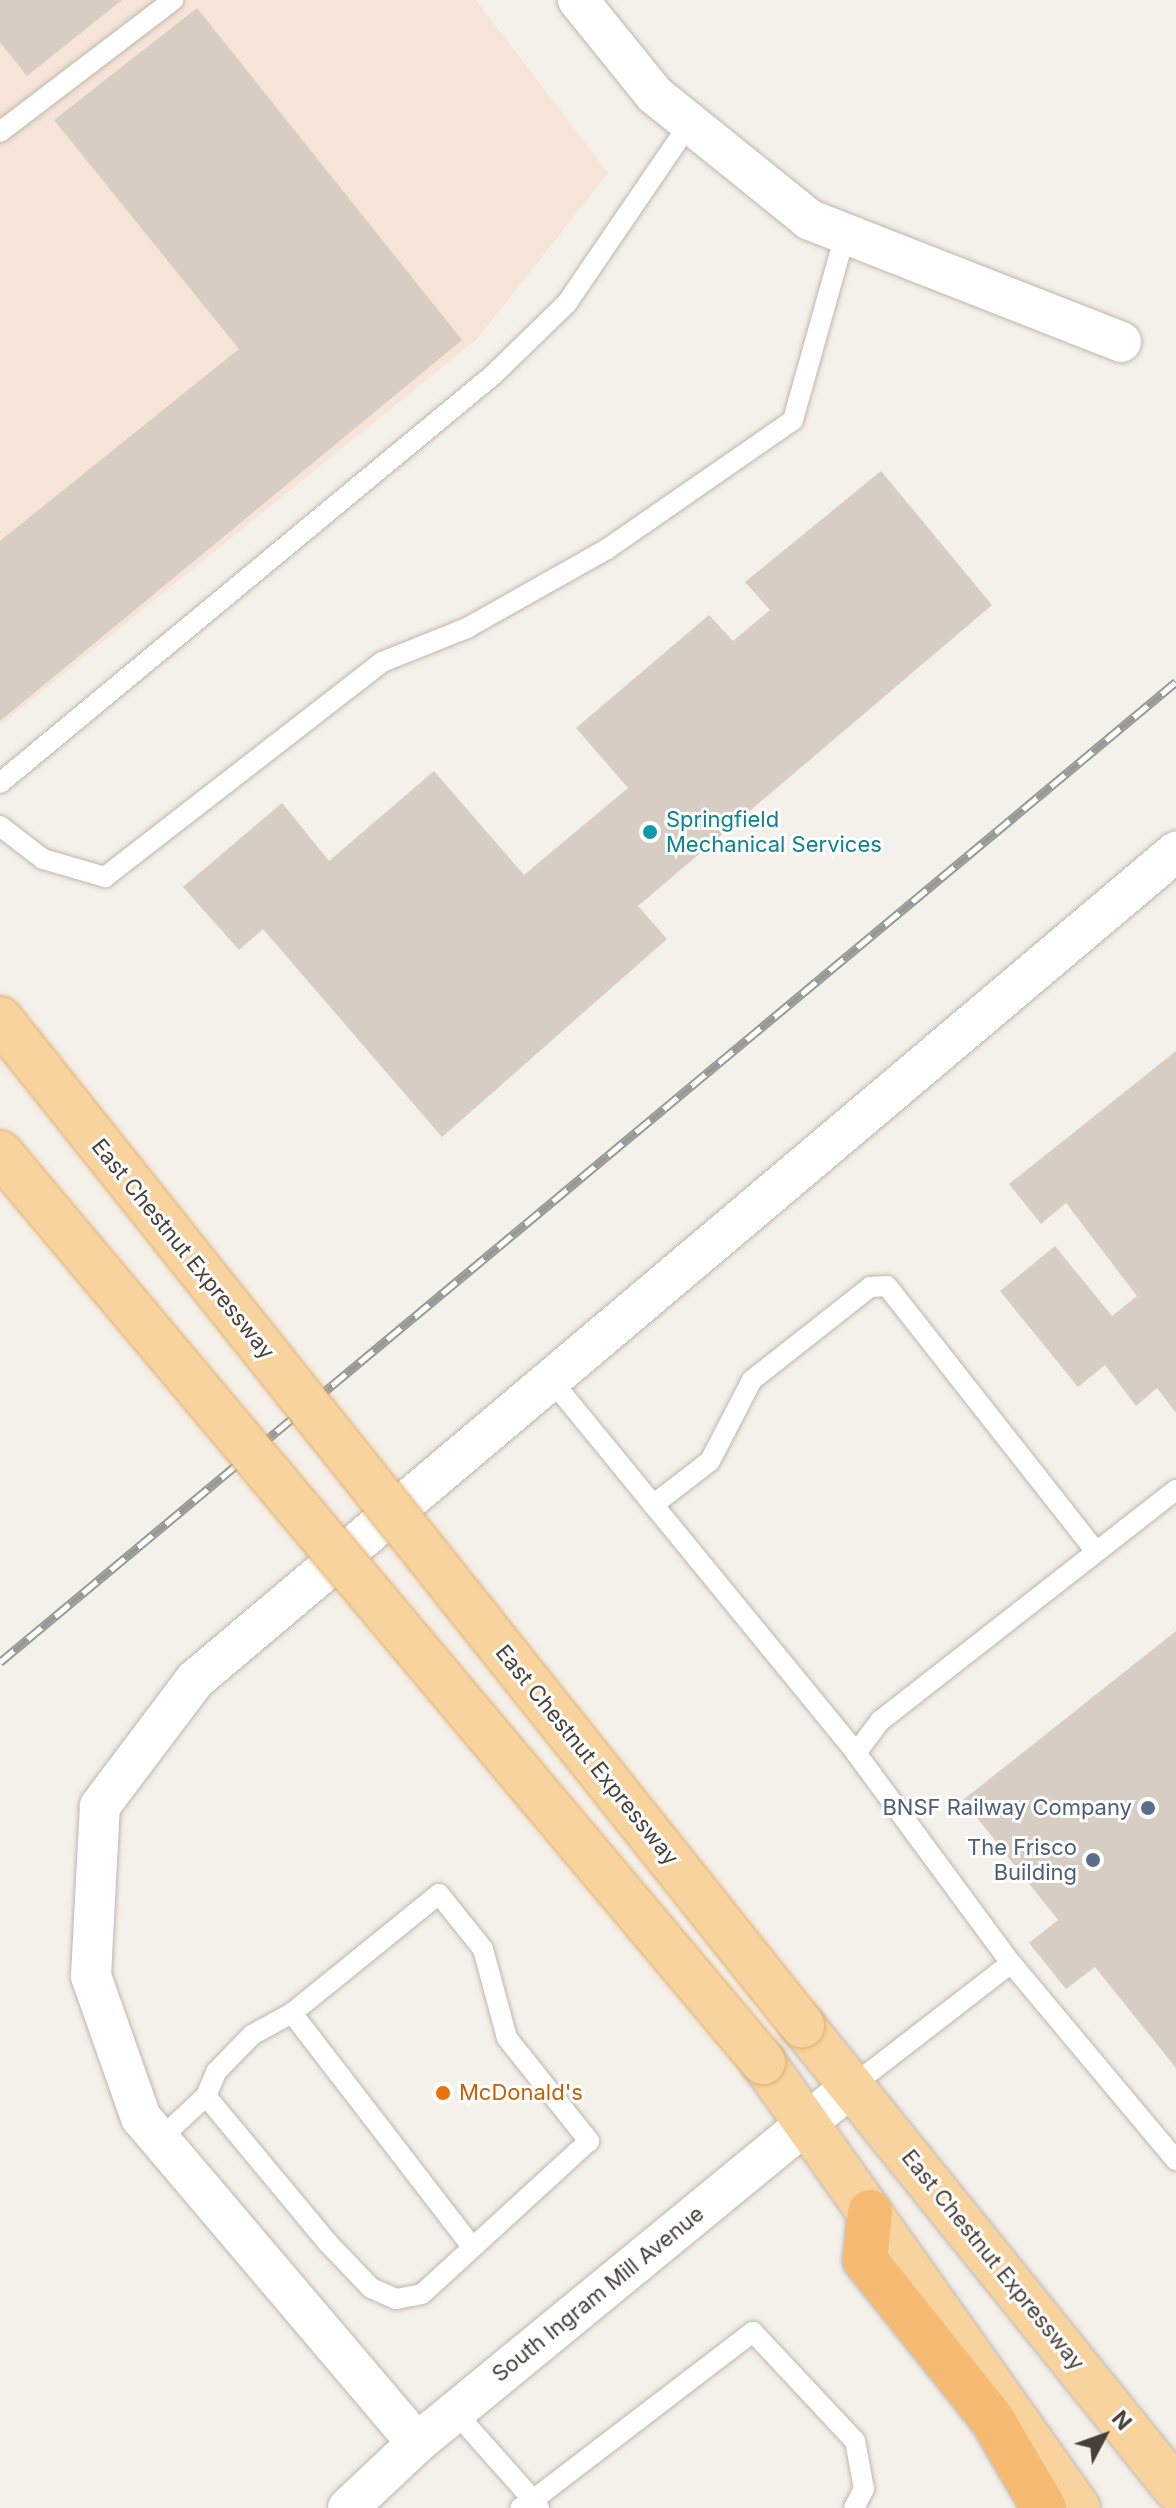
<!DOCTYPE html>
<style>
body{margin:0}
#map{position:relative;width:1176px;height:2508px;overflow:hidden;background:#f4f0ea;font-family:Inter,sans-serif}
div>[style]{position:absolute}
.commercial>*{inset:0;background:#f5e4d7}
.building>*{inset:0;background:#d8cdc3}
.roads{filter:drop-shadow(0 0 2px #bfb6ad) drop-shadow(0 0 2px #bfb6ad)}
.service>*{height:20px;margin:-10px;padding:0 10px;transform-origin:10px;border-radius:10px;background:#fff}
.minor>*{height:40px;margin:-20px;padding:0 20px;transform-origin:20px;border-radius:20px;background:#fff}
.primary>*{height:44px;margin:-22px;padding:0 22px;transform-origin:22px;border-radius:22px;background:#f9d39e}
.motorway>*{height:44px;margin:-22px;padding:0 22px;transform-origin:22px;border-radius:22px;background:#f7ba72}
.rail>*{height:9px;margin-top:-4.5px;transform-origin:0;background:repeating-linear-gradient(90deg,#fff 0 18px,#989898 0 36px);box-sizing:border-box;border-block:2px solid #989898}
.bridges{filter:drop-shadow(0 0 2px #dfae6e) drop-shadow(0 0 2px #dfae6e)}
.primary-bridge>*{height:44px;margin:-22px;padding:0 22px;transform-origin:22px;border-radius:22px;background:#f9d39e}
.dots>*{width:22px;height:22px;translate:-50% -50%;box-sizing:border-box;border:4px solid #fff;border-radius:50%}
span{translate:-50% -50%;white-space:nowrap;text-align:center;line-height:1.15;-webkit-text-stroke:6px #fff;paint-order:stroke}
.culture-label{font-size:22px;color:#0d838f}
.left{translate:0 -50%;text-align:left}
.street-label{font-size:22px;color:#484038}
.service-label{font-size:22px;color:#4e5e75}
.right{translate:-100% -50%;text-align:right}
.food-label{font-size:22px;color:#c56008}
.north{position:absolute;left:1064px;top:2396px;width:80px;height:80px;-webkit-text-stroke:6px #fff;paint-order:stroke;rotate:49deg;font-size:22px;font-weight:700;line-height:32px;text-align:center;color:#484038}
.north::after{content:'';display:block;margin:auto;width:28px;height:36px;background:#484038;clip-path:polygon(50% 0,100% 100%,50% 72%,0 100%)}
</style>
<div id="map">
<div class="commercial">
<div style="clip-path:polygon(0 0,476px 0,608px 173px,477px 339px,0 725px)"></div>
</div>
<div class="building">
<div style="clip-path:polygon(0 0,122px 0,27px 76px,0 42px)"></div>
<div style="clip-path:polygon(197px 8px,462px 340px,0 721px,0 541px,239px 349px,54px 120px)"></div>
<div style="clip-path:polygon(881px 471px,992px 605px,638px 906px,667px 939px,442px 1137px,263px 929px,239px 950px,183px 887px,282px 803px,329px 861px,434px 771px,524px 875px,628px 788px,576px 728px,709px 615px,733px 641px,770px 610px,745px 582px)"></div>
<div style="clip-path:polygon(1176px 1051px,1176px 1413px,1157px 1388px,1136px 1406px,1105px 1365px,1078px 1387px,1000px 1291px,1055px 1246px,1112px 1316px,1137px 1296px,1066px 1203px,1041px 1224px,1009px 1184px)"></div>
<div style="clip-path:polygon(1176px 1631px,1176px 2068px,1095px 1967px,1066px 1989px,1029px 1943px,1058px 1920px,963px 1800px)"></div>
</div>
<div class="roads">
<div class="service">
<div style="left:0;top:132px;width:218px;rotate:-37.3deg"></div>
<div style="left:0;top:783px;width:640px;rotate:-39.61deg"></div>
<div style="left:493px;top:375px;width:103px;rotate:-44.2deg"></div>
<div style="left:567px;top:303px;width:218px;rotate:-55.7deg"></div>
<div style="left:0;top:826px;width:54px;rotate:37.5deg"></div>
<div style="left:43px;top:859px;width:65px;rotate:16.2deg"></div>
<div style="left:105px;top:877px;width:351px;rotate:-37.8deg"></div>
<div style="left:382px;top:662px;width:92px;rotate:-21.8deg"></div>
<div style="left:467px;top:628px;width:161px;rotate:-29.4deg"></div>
<div style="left:607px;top:549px;width:226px;rotate:-34.7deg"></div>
<div style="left:793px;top:420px;width:192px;rotate:-74.3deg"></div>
<div style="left:552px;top:1381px;width:480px;rotate:50.7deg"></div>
<div style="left:856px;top:1753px;width:261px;rotate:53.6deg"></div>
<div style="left:1011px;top:1963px;width:257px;rotate:50.1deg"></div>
<div style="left:653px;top:1505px;width:72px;rotate:-37.7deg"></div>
<div style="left:710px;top:1461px;width:91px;rotate:-62.6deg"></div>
<div style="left:752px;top:1380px;width:150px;rotate:-38.2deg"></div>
<div style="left:870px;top:1287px;width:17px;rotate:-3deg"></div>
<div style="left:887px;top:1286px;width:338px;rotate:51.8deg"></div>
<div style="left:856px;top:1753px;width:40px;rotate:-53deg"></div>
<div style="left:880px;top:1721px;width:375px;rotate:-38deg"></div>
<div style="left:292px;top:2013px;width:292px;rotate:52.4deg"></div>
<div style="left:852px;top:2086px;width:201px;rotate:-37.7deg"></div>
<div style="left:160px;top:2139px;width:63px;rotate:-43.1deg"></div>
<div style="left:206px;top:2096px;width:26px;rotate:-67deg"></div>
<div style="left:216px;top:2072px;width:52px;rotate:-45.8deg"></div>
<div style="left:252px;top:2035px;width:46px;rotate:-28.8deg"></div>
<div style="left:292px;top:2013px;width:189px;rotate:-39deg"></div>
<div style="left:439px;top:1894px;width:70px;rotate:51.3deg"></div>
<div style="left:483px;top:1949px;width:92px;rotate:74.9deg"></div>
<div style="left:507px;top:2038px;width:132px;rotate:51.5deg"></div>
<div style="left:589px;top:2141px;width:226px;rotate:137.5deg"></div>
<div style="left:422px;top:2294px;width:26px;rotate:169deg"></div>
<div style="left:396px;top:2299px;width:27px;rotate:-156deg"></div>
<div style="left:371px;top:2288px;width:62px;rotate:-133.7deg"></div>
<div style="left:328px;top:2243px;width:191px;rotate:-129.7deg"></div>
<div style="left:455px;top:2412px;width:118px;rotate:48.4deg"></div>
<div style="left:533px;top:2500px;width:15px;rotate:148deg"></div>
<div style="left:539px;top:2508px;width:10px;rotate:-127deg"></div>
<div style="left:533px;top:2500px;width:277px;rotate:-37.4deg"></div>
<div style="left:753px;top:2332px;width:149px;rotate:46.9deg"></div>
<div style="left:855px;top:2441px;width:49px;rotate:79.4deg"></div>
<div style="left:864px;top:2489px;width:21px;rotate:118deg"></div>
</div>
<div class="minor">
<div style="left:578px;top:0;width:122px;rotate:51deg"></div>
<div style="left:655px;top:95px;width:199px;rotate:38.9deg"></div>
<div style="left:810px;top:220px;width:334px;rotate:21.4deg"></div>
<div style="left:417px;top:2443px;width:426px;rotate:-130.3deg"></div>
<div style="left:141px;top:2118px;width:151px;rotate:-109.4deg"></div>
<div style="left:91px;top:1976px;width:170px;rotate:-87deg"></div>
<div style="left:100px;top:1806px;width:158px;rotate:-53deg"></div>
<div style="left:195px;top:1680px;width:1284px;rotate:-40.17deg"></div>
<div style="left:348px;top:2508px;width:95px;rotate:-43.3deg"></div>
<div style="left:417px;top:2443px;width:563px;rotate:-39.38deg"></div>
</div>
<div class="primary">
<div style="left:802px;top:2025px;width:596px;rotate:51.13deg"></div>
<div style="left:763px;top:2062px;width:546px;rotate:54.77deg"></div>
</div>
<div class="motorway">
<div style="left:870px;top:2212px;width:48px;rotate:95.9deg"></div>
<div style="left:865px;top:2260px;width:203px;rotate:51.4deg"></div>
<div style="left:992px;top:2419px;width:103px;rotate:59.7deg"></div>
</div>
</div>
<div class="rail">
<div style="left:0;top:1662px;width:1531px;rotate:-39.81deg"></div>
</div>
<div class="bridges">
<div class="primary-bridge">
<div style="left:0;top:1019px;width:1287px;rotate:51.44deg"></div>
<div style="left:0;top:1153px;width:1187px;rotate:49.99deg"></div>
</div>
</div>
<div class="dots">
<div style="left:650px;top:832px;background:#0f9aa8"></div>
<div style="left:1148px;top:1808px;background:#5c6f8a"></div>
<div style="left:1093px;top:1860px;background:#5c6f8a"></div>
<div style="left:443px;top:2093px;background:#e8710a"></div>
</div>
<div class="culture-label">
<span class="left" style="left:666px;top:832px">Springfield<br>Mechanical Services</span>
</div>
<div class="street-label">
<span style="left:183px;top:1249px;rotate:51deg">East Chestnut Expressway</span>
<span style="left:587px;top:1755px;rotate:51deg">East Chestnut Expressway</span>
<span style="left:993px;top:2260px;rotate:51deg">East Chestnut Expressway</span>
<span style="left:598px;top:2294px;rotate:-39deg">South Ingram Mill Avenue</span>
</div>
<div class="service-label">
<span class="right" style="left:1132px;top:1808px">BNSF Railway Company</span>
<span class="right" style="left:1077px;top:1860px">The Frisco<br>Building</span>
</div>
<div class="food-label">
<span class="left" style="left:459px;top:2093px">McDonald's</span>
</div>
<div class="north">N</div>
</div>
